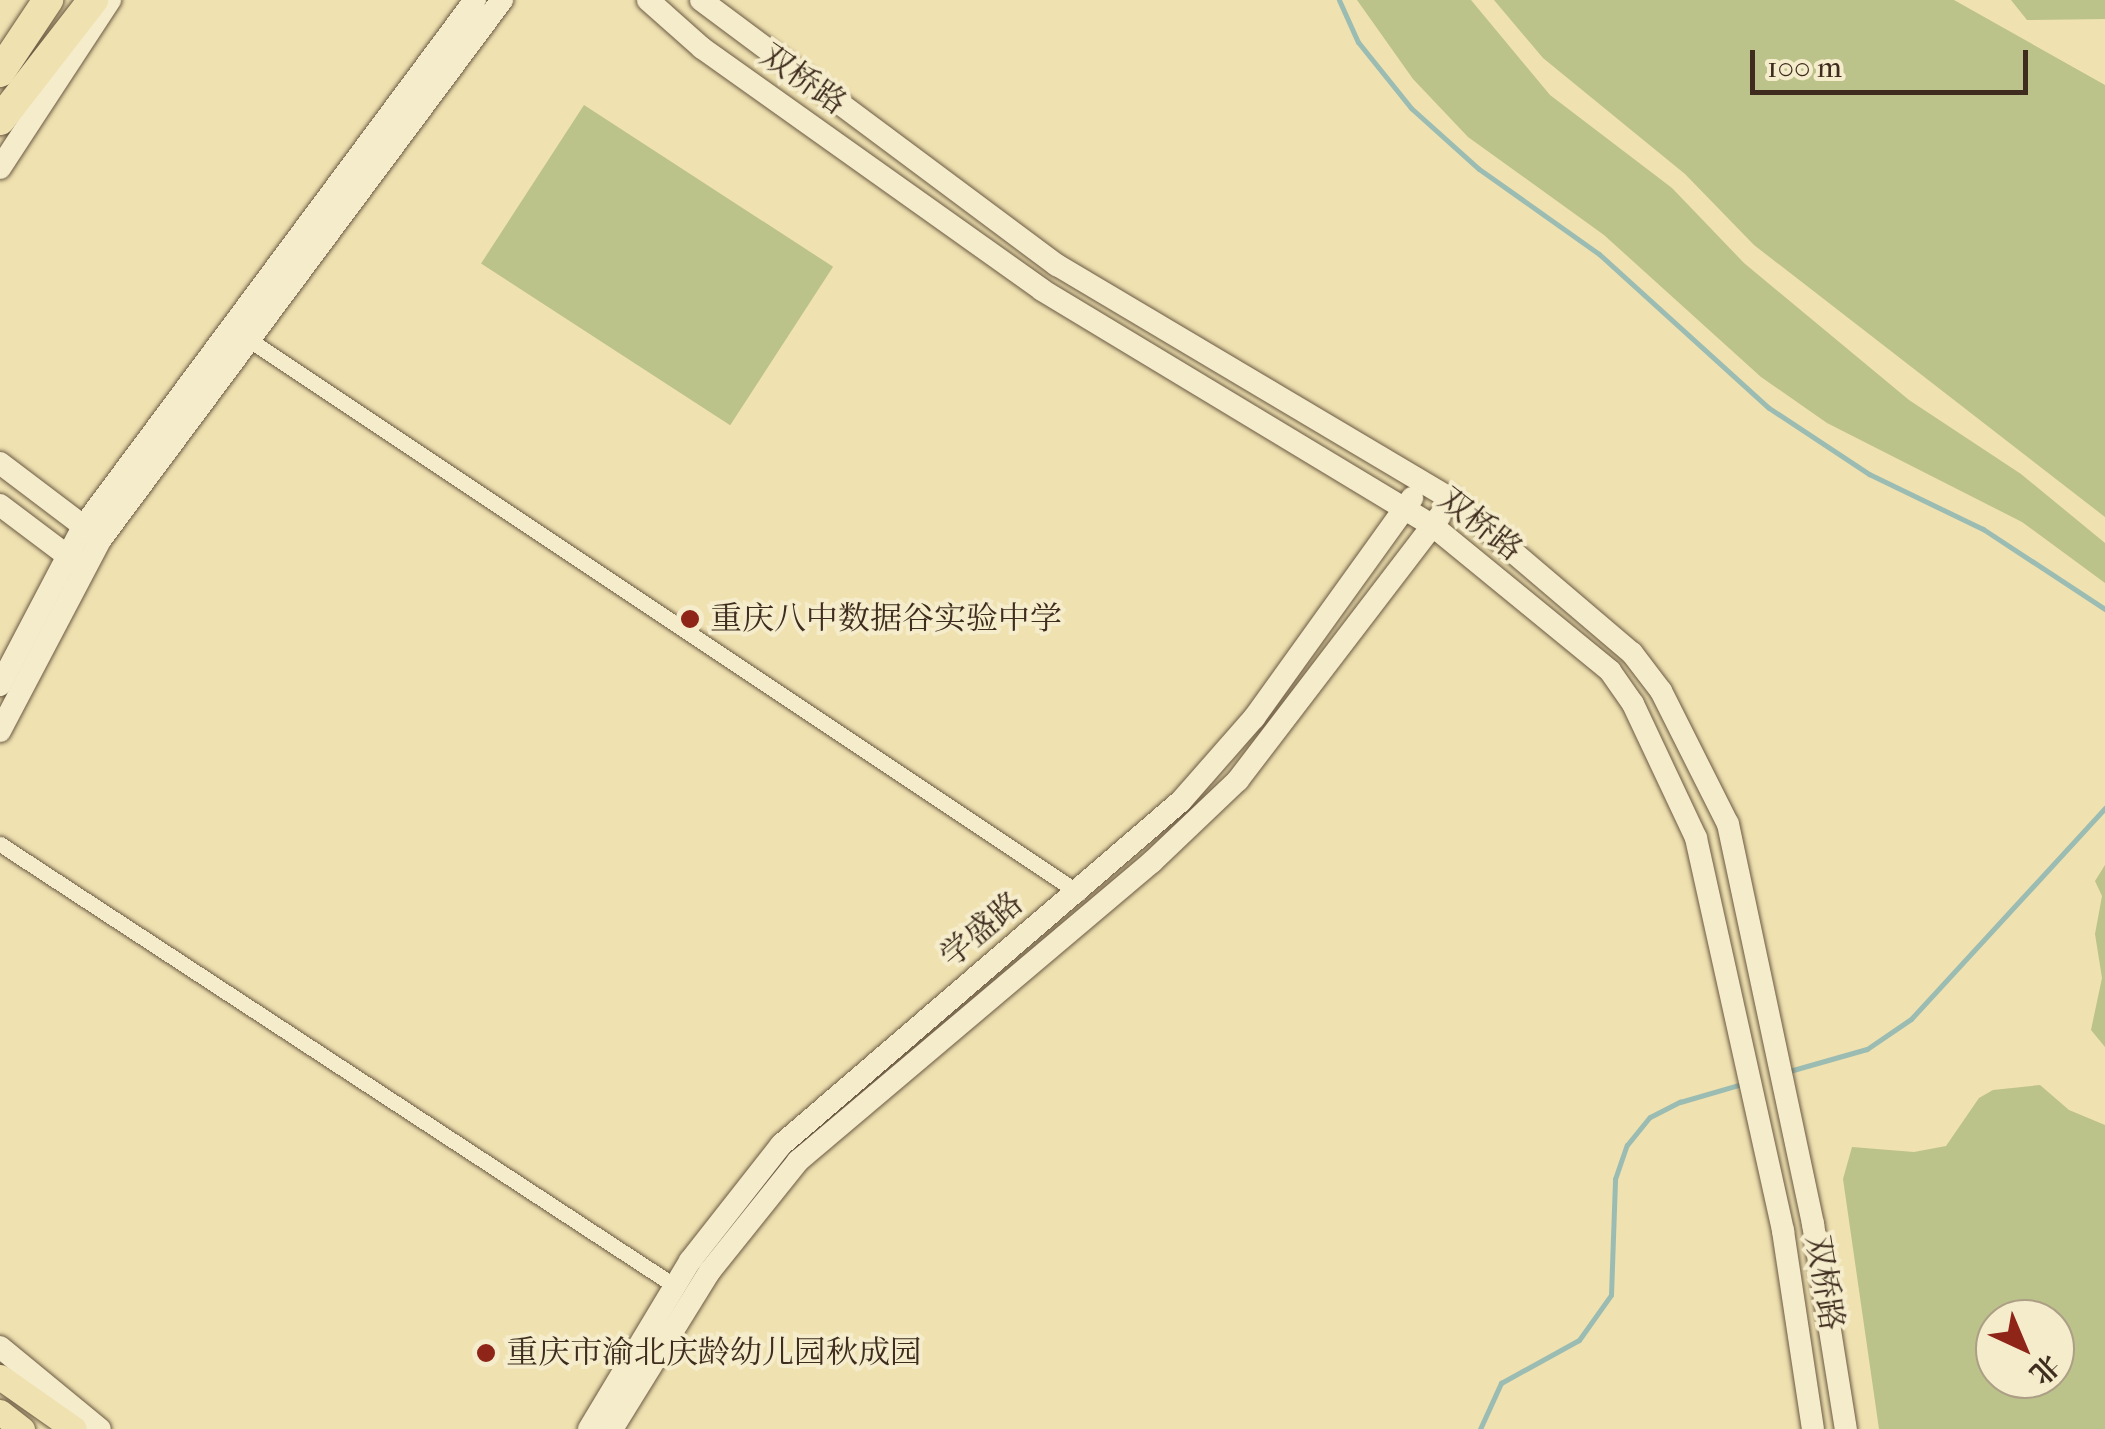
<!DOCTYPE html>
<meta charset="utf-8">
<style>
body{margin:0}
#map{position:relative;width:2105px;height:1429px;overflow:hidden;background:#efe1b0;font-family:"IM FELL French Canon","Noto Serif SC",serif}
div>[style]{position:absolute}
.green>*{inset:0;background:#bbc28a;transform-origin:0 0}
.stream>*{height:5px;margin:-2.5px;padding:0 2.5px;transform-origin:2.5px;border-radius:2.5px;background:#9bbcb2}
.roads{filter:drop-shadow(0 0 2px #6a5942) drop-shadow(0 0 2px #6a5942)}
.street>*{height:15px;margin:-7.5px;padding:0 7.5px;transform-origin:7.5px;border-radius:7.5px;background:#f5eccc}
.secondary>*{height:22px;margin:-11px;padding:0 11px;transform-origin:11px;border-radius:11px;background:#f5eccc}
.primary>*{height:25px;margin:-12.5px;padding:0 12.5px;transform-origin:12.5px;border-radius:12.5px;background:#efe1b0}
.highway>*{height:30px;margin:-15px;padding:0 15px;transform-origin:15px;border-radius:15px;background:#efe1b0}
.dots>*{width:28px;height:28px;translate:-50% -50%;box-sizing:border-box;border:5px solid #f5eccc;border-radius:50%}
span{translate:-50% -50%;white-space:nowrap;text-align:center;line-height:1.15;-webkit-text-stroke:8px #f5eccc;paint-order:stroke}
.street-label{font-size:32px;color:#3e2c1e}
.poi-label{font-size:32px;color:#3e2c1e}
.left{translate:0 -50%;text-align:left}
.north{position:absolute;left:1975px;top:1299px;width:100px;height:100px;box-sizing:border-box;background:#f5eccc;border:2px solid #ac9f86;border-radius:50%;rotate:136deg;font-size:28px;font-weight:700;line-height:40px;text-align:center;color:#3e2c1e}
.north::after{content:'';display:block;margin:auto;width:35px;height:45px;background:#8f2418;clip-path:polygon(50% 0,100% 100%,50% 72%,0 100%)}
.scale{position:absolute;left:1750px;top:50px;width:278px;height:45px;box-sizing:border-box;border:5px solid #3e2c1e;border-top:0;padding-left:12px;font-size:30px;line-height:35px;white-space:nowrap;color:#3e2c1e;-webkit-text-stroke:8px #f5eccc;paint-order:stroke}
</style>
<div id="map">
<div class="green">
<div style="clip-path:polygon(1357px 0,1471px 0,1550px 95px,1672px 188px,1744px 263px,1909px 400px,2021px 474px,2105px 543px,2105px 583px,2022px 522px,1827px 423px,1761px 377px,1604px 235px,1468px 137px,1413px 79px)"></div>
<div style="clip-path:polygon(1494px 0,1954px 0,2105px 85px,2105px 517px,1754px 245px,1685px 174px,1543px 58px)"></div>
<div style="clip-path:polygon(2011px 0,2105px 0,2105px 19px,2027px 20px)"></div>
<div style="left:584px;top:105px;width:297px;height:189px;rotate:33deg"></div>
<div style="clip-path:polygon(2105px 865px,2105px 1047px,2091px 1030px,2102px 978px,2095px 934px,2102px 896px,2095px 881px)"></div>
<div style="clip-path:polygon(evenodd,2040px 1085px,2069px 1110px,2105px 1125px,2105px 1429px,1879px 1429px,1843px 1179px,1852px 1147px,1914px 1152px,1946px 1146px,1979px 1098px,1993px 1090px,2040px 1085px,1995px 1319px,2055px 1319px,2055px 1379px,1995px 1379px,1995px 1319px)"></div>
</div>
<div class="stream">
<div style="left:1339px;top:0;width:46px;rotate:65.7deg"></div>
<div style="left:1358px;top:42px;width:85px;rotate:51.2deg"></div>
<div style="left:1411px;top:108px;width:91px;rotate:41.9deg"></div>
<div style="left:1479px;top:169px;width:147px;rotate:35.3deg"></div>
<div style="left:1599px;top:254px;width:229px;rotate:42.2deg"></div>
<div style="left:1769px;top:408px;width:120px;rotate:33.4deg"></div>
<div style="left:1869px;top:474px;width:127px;rotate:25.8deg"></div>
<div style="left:1983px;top:529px;width:146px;rotate:33.3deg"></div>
<div style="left:1786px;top:1072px;width:84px;rotate:-15.9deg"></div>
<div style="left:1867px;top:1049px;width:53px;rotate:-34.3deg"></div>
<div style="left:1911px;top:1019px;width:287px;rotate:-47.4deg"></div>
<div style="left:1480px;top:1429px;width:51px;rotate:-65.5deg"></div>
<div style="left:1501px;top:1383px;width:89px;rotate:-28.9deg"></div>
<div style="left:1579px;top:1340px;width:55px;rotate:-54.6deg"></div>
<div style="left:1611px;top:1295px;width:116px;rotate:-88deg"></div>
<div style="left:1615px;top:1179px;width:36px;rotate:-71deg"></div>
<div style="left:1627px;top:1145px;width:36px;rotate:-51deg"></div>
<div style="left:1650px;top:1117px;width:34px;rotate:-27deg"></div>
<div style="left:1680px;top:1102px;width:65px;rotate:-16.2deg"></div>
</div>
<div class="roads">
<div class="street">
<div style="left:248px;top:339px;width:999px;rotate:33.69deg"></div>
<div style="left:0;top:844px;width:807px;rotate:33.22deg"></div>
</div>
<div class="secondary">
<div style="left:648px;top:0;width:72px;rotate:41.6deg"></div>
<div style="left:702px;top:48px;width:417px;rotate:35.4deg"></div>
<div style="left:1042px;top:290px;width:457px;rotate:31.1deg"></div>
<div style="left:1433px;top:526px;width:229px;rotate:39.3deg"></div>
<div style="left:1610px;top:671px;width:40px;rotate:55.1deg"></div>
<div style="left:1633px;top:704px;width:148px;rotate:64.8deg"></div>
<div style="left:1696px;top:838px;width:403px;rotate:77.5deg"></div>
<div style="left:1783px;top:1231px;width:200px;rotate:81.4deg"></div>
<div style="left:701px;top:0;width:444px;rotate:36.7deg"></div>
<div style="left:1057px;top:265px;width:460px;rotate:30.7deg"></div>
<div style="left:1452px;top:500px;width:236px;rotate:40.4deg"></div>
<div style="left:1632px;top:653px;width:48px;rotate:52.7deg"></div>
<div style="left:1661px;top:691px;width:149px;rotate:63.3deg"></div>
<div style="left:1728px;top:824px;width:409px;rotate:78deg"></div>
<div style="left:1813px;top:1224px;width:208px;rotate:80.9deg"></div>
<div style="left:0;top:168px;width:201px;rotate:-56.8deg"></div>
<div style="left:0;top:463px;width:118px;rotate:37.1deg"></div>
<div style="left:0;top:505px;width:96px;rotate:37deg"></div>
<div style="left:0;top:685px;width:178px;rotate:-62.3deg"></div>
<div style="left:83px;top:527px;width:657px;rotate:-53.36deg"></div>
<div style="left:0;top:731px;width:217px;rotate:-62.3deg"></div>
<div style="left:101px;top:539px;width:672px;rotate:-53.35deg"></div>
<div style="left:0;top:1347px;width:129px;rotate:39.4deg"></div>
<div style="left:589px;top:1429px;width:196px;rotate:-59deg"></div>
<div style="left:690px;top:1261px;width:147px;rotate:-51.9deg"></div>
<div style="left:781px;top:1145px;width:528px;rotate:-40.7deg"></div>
<div style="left:1181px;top:801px;width:111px;rotate:-48.7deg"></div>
<div style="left:1254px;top:718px;width:271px;rotate:-54.3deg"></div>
<div style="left:612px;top:1429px;width:186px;rotate:-58.2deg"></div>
<div style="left:710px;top:1271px;width:141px;rotate:-51.3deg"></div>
<div style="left:798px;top:1161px;width:463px;rotate:-40.2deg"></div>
<div style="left:1152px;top:862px;width:119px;rotate:-43.6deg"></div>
<div style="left:1238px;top:780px;width:332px;rotate:-52.6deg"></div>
</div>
<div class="primary">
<div style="left:0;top:1377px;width:90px;rotate:35.1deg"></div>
<div style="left:0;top:1412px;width:28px;rotate:38deg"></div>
</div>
<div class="highway">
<div style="left:0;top:72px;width:87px;rotate:-56.3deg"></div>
<div style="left:0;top:120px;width:152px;rotate:-52.2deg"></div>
</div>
</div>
<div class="dots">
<div style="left:690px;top:619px;background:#8f2418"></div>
<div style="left:486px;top:1353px;background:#8f2418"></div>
</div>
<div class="street-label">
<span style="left:803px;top:80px;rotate:35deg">双桥路</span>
<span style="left:1480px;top:525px;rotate:38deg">双桥路</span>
<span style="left:982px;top:930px;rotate:-40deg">学盛路</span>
<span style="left:1824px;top:1283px;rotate:81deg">双桥路</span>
</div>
<div class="poi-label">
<span class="left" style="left:710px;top:619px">重庆八中数据谷实验中学</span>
<span class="left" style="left:506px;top:1353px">重庆市渝北庆龄幼儿园秋成园</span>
</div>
<div class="north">北</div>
<div class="scale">100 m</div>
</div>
